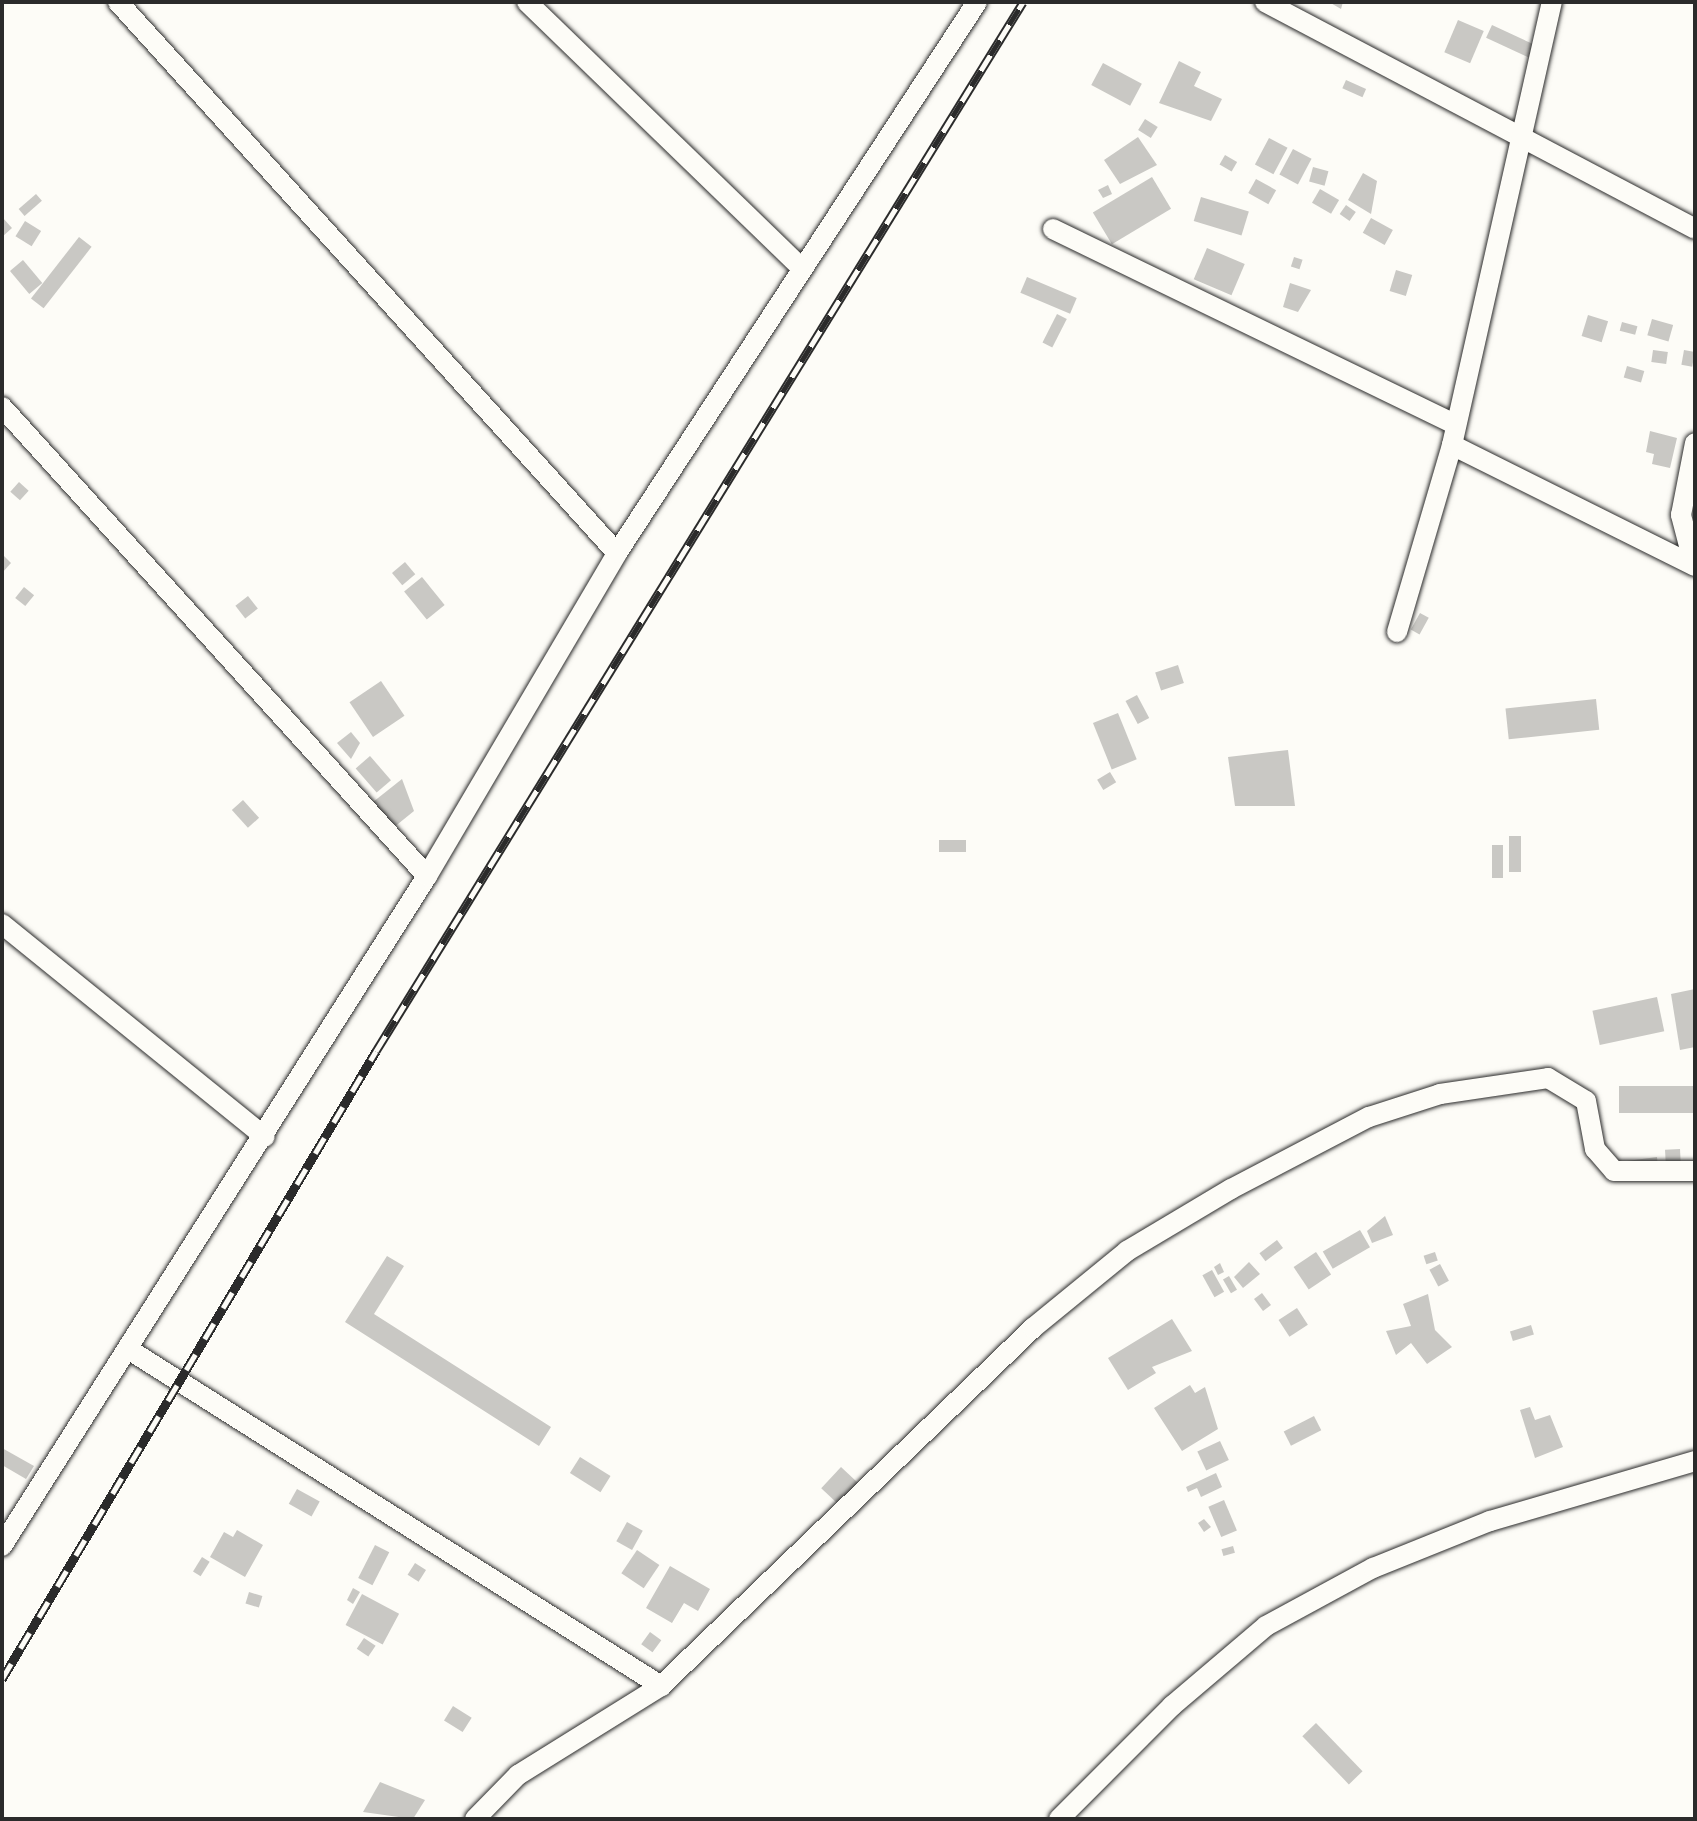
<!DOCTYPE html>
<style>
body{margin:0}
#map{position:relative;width:1697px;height:1821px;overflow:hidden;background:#fdfcf7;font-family:"Patrick Hand",sans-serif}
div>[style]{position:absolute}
.building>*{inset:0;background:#c9c8c4;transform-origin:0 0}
.roads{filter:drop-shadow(0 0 2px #2b2b2b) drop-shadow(0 0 2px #2b2b2b)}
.minor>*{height:20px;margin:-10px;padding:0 10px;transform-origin:10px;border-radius:10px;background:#fdfcf7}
.rail>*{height:9px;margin-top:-4.5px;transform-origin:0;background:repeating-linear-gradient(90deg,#fdfcf7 0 18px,#2b2b2b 0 36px);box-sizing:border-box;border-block:2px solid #2b2b2b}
span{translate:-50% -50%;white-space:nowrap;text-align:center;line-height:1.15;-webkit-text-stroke:6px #fdfcf7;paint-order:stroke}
.frame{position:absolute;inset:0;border:4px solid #2b2b2b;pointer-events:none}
</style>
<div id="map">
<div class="building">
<div style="clip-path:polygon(1329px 2px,1343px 2px,1341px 9px)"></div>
<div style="left:1458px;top:20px;width:28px;height:35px;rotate:23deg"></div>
<div style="left:1492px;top:25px;width:47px;height:14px;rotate:25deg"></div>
<div style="clip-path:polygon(1179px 61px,1201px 72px,1194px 86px,1222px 99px,1211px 121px,1159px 103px)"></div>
<div style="left:1103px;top:63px;width:44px;height:25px;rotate:28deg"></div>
<div style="left:1346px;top:80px;width:22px;height:9px;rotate:24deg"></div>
<div style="left:1145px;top:119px;width:15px;height:13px;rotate:32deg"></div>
<div style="clip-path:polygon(1138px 137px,1157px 165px,1120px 184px,1104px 160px)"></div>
<div style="left:1269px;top:138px;width:21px;height:30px;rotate:28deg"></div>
<div style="left:1293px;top:149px;width:21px;height:29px;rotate:28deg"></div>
<div style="left:1225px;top:155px;width:14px;height:11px;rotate:30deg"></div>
<div style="left:1313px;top:167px;width:16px;height:15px;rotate:15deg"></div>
<div style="clip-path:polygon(1363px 173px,1377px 181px,1371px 214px,1348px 200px)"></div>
<div style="left:1152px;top:177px;width:37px;height:69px;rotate:59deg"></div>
<div style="left:1256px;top:179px;width:23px;height:16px;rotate:29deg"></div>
<div style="clip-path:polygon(1108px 185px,1112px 194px,1103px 198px,1098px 190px)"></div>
<div style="left:1320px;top:189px;width:22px;height:16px;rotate:30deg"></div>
<div style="left:36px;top:194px;width:9px;height:23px;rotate:49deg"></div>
<div style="left:1201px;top:197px;width:50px;height:25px;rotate:17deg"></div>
<div style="left:1346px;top:205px;width:12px;height:11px;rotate:35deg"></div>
<div style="clip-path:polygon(2px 217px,12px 228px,2px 237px)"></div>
<div style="left:1371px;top:218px;width:25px;height:17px;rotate:29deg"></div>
<div style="left:25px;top:221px;width:19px;height:18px;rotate:32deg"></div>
<div style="left:79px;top:237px;width:16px;height:78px;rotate:38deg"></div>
<div style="left:1207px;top:248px;width:41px;height:34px;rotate:23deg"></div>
<div style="left:1294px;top:257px;width:9px;height:10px;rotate:18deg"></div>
<div style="left:23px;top:260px;width:30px;height:17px;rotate:50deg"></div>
<div style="left:1396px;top:270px;width:17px;height:22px;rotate:17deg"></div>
<div style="left:1027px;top:277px;width:54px;height:17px;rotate:23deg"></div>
<div style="clip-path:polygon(1290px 283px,1311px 290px,1298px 312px,1283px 307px)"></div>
<div style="left:1057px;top:314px;width:11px;height:32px;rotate:27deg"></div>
<div style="left:1588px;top:315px;width:21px;height:22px;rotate:17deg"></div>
<div style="left:1652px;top:319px;width:22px;height:17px;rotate:16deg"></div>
<div style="left:1622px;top:322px;width:16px;height:9px;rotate:15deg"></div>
<div style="left:1653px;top:350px;width:15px;height:12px;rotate:8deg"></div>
<div style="left:1684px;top:350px;width:11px;height:15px;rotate:10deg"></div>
<div style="left:1627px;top:366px;width:18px;height:12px;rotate:16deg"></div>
<div style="clip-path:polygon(1650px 431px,1677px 438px,1670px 468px,1652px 464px,1654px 454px,1646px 452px)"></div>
<div style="left:19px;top:482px;width:13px;height:13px;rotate:42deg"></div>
<div style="clip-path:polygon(2px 554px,11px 563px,2px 573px)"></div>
<div style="left:405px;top:562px;width:16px;height:17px;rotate:50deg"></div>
<div style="left:422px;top:577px;width:36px;height:23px;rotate:51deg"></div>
<div style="left:24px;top:587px;width:13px;height:14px;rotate:39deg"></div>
<div style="left:248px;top:596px;width:16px;height:16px;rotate:52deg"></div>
<div style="left:1420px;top:613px;width:10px;height:19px;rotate:29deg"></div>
<div style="left:1178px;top:665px;width:19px;height:24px;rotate:72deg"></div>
<div style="left:381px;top:681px;width:42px;height:38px;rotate:56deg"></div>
<div style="left:1137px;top:695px;width:26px;height:13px;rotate:62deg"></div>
<div style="left:1596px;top:699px;width:31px;height:91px;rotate:84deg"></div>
<div style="left:1118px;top:713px;width:50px;height:27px;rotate:68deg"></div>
<div style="clip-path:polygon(351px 732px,360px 743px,351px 759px,337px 743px)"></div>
<div style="clip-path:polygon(1288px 750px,1295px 806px,1235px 806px,1228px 757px)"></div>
<div style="left:370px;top:756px;width:32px;height:19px;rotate:49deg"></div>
<div style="left:1110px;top:772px;width:12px;height:15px;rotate:59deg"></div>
<div style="clip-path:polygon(402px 779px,414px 811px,393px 828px,373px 802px)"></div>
<div style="left:243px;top:800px;width:24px;height:15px;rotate:48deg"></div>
<div style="left:1509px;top:836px;width:12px;height:36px"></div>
<div style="left:966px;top:840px;width:12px;height:27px;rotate:90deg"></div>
<div style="left:1492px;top:845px;width:11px;height:33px"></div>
<div style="clip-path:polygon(1695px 989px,1695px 1047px,1680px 1050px,1671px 994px)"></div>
<div style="left:1657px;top:997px;width:35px;height:66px;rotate:78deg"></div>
<div style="left:1695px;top:1086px;width:27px;height:76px;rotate:90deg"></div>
<div style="left:1680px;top:1149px;width:17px;height:15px;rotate:87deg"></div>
<div style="clip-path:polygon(1657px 1157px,1658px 1168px,1627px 1161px)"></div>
<div style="clip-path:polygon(1385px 1216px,1393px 1235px,1372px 1243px,1367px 1231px)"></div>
<div style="left:1360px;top:1230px;width:20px;height:43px;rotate:60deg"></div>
<div style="left:1277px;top:1240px;width:10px;height:22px;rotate:53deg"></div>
<div style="left:1316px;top:1252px;width:27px;height:27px;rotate:56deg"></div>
<div style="left:1435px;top:1252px;width:9px;height:12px;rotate:72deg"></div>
<div style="clip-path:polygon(387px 1256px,404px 1266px,374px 1314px,551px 1427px,539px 1446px,345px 1322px)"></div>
<div style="clip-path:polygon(1249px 1262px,1260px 1274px,1243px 1288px,1234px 1277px)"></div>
<div style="clip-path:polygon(1220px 1263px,1224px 1272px,1218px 1275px,1214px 1267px)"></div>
<div style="left:1440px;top:1264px;width:19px;height:12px;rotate:62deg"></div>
<div style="left:1212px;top:1270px;width:25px;height:11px;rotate:61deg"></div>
<div style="left:1229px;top:1276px;width:16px;height:7px;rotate:60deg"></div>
<div style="left:1262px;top:1293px;width:15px;height:10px;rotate:53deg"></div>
<div style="clip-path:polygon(1428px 1294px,1435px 1330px,1452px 1347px,1427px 1364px,1411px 1343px,1396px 1355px,1386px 1331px,1411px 1326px,1403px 1304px)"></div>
<div style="left:1297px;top:1308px;width:20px;height:22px;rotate:57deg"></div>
<div style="clip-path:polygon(1172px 1319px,1192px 1351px,1152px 1367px,1156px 1373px,1128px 1390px,1108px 1358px)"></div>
<div style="left:1531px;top:1325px;width:10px;height:22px;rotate:73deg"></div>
<div style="clip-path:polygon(1190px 1385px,1195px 1393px,1205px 1387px,1218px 1429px,1182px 1451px,1154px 1408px)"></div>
<div style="clip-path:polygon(1530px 1407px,1535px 1420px,1550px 1415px,1563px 1447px,1535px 1458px,1520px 1410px)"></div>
<div style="left:1314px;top:1416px;width:16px;height:34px;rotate:63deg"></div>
<div style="left:1220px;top:1441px;width:21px;height:25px;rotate:65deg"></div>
<div style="clip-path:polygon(2px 1448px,34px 1466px,26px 1479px,2px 1465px)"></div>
<div style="left:580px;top:1457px;width:36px;height:19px;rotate:32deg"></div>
<div style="left:841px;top:1467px;width:23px;height:29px;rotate:43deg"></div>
<div style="clip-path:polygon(1216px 1473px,1222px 1487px,1201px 1497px,1197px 1488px,1188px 1492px,1186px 1487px)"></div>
<div style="left:297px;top:1489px;width:26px;height:17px;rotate:29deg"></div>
<div style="left:1224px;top:1500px;width:33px;height:17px;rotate:67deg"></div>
<div style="clip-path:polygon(1204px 1519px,1211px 1527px,1204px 1532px,1198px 1523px)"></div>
<div style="left:627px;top:1522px;width:18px;height:22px;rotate:29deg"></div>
<div style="clip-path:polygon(237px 1530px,263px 1545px,245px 1577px,210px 1557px,224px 1532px,233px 1537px)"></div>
<div style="left:375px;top:1545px;width:16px;height:37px;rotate:27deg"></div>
<div style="left:1233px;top:1546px;width:7px;height:12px;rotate:74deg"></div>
<div style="left:637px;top:1550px;width:27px;height:28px;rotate:34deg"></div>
<div style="left:202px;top:1557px;width:9px;height:17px;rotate:32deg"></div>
<div style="left:415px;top:1563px;width:13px;height:14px;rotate:32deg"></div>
<div style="clip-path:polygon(670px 1566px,710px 1589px,698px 1611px,684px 1603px,672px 1623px,646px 1608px)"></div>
<div style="clip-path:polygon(353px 1588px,360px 1592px,353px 1604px,347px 1600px)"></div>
<div style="left:249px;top:1592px;width:14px;height:12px;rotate:17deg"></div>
<div style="left:362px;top:1594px;width:42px;height:35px;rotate:28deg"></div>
<div style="left:650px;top:1632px;width:14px;height:15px;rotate:36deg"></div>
<div style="left:364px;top:1638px;width:14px;height:13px;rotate:34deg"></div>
<div style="left:453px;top:1706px;width:22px;height:17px;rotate:32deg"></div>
<div style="left:1316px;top:1723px;width:67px;height:19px;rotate:46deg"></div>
<div style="clip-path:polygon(380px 1782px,425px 1800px,413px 1819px,363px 1812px)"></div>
</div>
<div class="roads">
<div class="minor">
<div style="left:118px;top:2px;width:743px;rotate:47.84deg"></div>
<div style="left:527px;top:2px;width:380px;rotate:44.1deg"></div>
<div style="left:1265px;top:2px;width:486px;rotate:27.8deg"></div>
<div style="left:1053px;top:229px;width:446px;rotate:25.9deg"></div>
<div style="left:2px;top:407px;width:633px;rotate:47.82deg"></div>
<div style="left:1452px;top:445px;width:271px;rotate:26.5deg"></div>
<div style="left:1694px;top:565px;width:52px;rotate:-104.6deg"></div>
<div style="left:1681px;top:515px;width:73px;rotate:-79deg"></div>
<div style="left:1397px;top:632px;width:195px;rotate:-73.6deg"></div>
<div style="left:1452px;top:445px;width:454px;rotate:-77.3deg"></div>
<div style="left:2px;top:924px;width:338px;rotate:39deg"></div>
<div style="left:128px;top:1349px;width:631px;rotate:32.3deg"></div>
<div style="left:2px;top:1546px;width:793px;rotate:-57.61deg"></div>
<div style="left:427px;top:876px;width:375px;rotate:-59.5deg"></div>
<div style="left:617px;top:553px;width:658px;rotate:-56.84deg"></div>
<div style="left:475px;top:1819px;width:62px;rotate:-45.7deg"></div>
<div style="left:518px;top:1775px;width:168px;rotate:-31.9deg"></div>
<div style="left:661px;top:1686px;width:516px;rotate:-43.9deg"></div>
<div style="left:1033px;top:1328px;width:122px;rotate:-39.3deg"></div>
<div style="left:1127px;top:1251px;width:121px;rotate:-30.8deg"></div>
<div style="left:1231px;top:1189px;width:156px;rotate:-27.6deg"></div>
<div style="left:1369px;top:1117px;width:75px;rotate:-17.9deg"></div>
<div style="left:1440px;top:1094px;width:109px;rotate:-8.4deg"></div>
<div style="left:1548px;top:1078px;width:44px;rotate:31.2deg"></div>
<div style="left:1586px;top:1101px;width:49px;rotate:79.4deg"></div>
<div style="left:1595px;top:1149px;width:29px;rotate:49deg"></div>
<div style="left:1614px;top:1171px;width:81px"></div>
<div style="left:1059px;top:1819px;width:160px;rotate:-45deg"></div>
<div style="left:1172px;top:1706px;width:123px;rotate:-40.4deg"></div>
<div style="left:1266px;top:1626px;width:122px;rotate:-28.5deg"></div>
<div style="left:1373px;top:1568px;width:126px;rotate:-21.9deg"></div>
<div style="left:1490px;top:1521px;width:214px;rotate:-16.3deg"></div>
</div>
</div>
<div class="rail">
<div style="left:2px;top:1679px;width:731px;rotate:-59.22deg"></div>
<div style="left:376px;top:1051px;width:1232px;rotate:-58.33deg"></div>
</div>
<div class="frame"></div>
</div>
